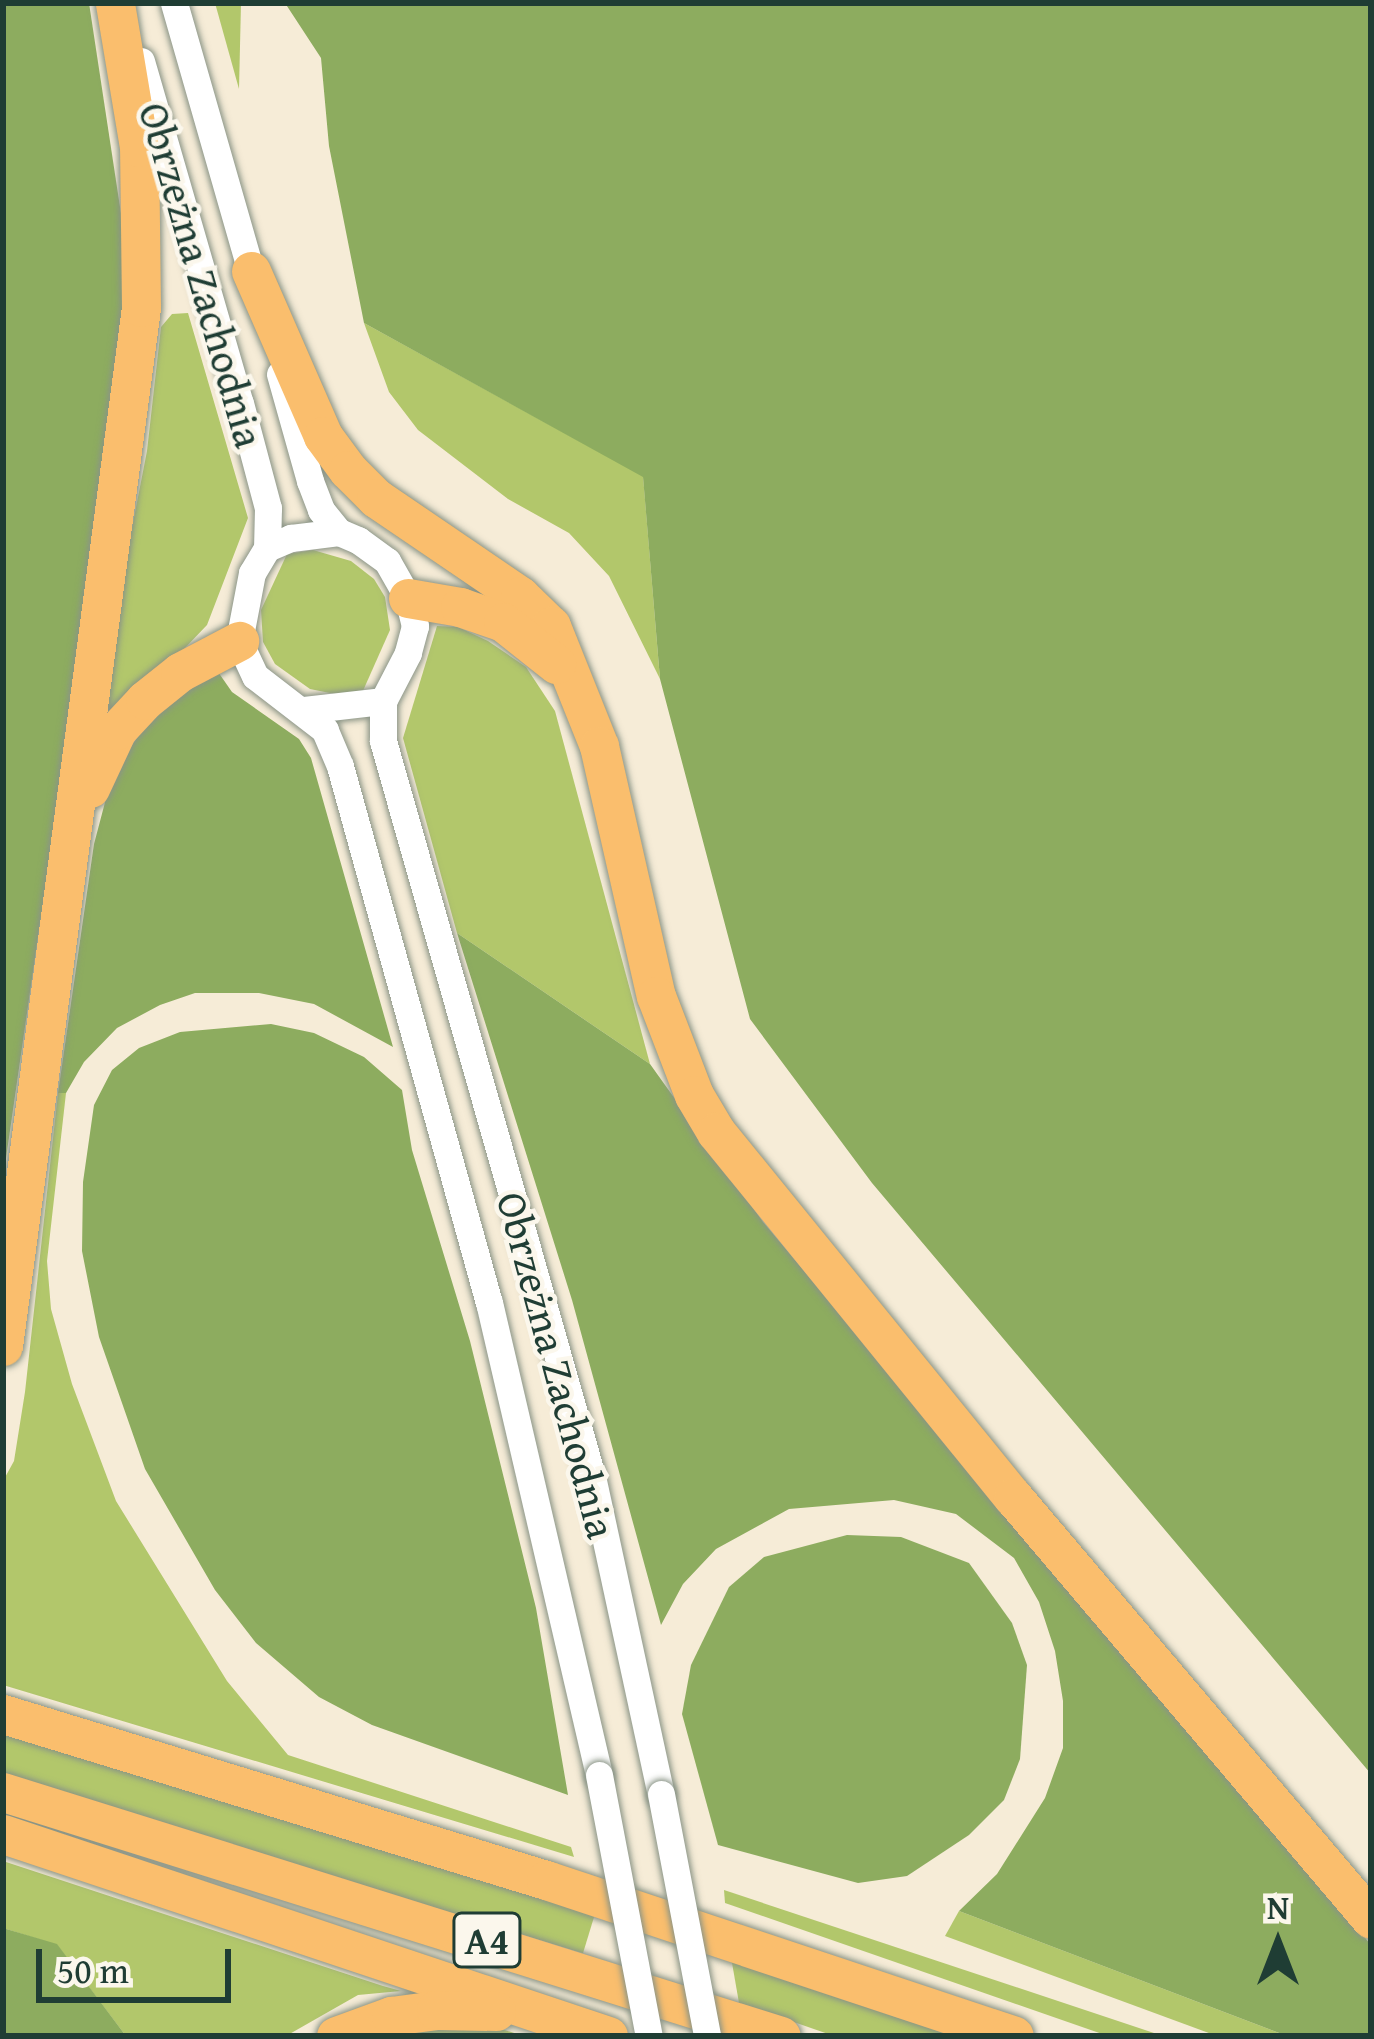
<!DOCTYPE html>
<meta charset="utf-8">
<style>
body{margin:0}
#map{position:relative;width:1374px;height:2039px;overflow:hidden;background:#f6ecd7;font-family:"Gentium Book Plus",serif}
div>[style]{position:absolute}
.green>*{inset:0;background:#b2c76b;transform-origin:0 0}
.forest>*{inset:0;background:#8dac5f}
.roads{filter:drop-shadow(0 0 3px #8a9486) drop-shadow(0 0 3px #8a9486)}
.tertiary>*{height:27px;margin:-13.5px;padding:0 13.5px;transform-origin:13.5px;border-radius:13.5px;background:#fff}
.motorway>*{height:39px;margin:-19.5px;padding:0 19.5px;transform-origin:19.5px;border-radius:19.5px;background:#fabe6d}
.bridges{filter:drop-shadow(0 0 3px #8a9486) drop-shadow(0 0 3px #8a9486)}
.tertiary-bridge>*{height:27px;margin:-13.5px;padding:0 13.5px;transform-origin:13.5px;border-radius:13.5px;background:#fff}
span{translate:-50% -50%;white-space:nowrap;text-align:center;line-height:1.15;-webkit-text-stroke:9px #fbf7ec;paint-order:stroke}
.shield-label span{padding:3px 9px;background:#fbf7ec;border:3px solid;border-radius:9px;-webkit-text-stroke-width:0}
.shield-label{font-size:39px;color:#1f3d34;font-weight:700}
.street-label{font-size:42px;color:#1f3d34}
.frame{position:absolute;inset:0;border:6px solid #1f3d34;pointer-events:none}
.north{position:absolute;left:1218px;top:1883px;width:120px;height:120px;-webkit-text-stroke:9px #fbf7ec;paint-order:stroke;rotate:0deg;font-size:33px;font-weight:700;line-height:48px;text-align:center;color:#1f3d34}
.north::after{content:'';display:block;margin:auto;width:42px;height:54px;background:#1f3d34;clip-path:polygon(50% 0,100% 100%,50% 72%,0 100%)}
.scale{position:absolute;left:36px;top:1949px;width:195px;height:54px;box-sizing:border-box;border:6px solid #1f3d34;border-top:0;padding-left:15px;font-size:36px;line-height:42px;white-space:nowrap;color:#1f3d34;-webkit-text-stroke:9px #fbf7ec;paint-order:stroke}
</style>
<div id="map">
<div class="green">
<div style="clip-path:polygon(215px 3px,241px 3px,239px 89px)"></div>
<div style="clip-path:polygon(188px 313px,248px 518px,207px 625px,89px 748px,147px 451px,161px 327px,172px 314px)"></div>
<div style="clip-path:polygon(364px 323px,643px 476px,660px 679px,609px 576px,569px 533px,508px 499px,418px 430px,389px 392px)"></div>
<div style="clip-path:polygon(313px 550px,351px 561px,374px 579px,385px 597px,390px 630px,362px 693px,340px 695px,310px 689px,275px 664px,263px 642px,261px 610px,287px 554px)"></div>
<div style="clip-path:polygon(437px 626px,458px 627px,488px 641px,526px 667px,555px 711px,650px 1064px,457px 933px,403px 738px)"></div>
<div style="clip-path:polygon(58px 1093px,66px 1093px,47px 1261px,51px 1309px,72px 1384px,116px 1501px,227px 1681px,288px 1755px,571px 1847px,574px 1857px,3px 1685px,3px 1481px,14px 1461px,25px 1392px)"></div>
<div style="left:3px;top:1733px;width:619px;height:41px;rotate:17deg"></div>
<div style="clip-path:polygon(3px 1861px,383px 1986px,401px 1991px,358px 1995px,286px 2036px,126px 2036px,57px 1945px,3px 1928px)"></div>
<div style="clip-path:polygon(724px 1890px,1163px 2036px,1108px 2036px,725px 1903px)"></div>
<div style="clip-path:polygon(959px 1911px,1287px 2036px,1217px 2036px,945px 1936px)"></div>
<div style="clip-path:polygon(731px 1957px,959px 2036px,834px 2036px,739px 2003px)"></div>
<div style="clip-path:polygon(492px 2026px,524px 2036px,366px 2036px,383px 2029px)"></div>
</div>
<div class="forest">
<div style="clip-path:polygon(3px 3px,89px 3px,127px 253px,119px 377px,3px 1179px)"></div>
<div style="clip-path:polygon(285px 3px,1371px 3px,1371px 1774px,872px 1183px,750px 1019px,660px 679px,643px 477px,364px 323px,329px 146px,321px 58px)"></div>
<div style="clip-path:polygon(216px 669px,232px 692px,299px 739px,311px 758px,393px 1047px,314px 1004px,259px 993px,195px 993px,160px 1005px,117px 1028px,84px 1062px,66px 1093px,58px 1093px,94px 844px,113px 772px,154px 714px)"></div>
<div style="clip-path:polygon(457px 933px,650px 1064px,763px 1222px,1371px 1945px,1371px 2036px,1287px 2036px,959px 1911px,997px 1874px,1045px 1798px,1063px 1748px,1063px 1701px,1055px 1651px,1039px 1602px,1014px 1558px,956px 1514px,894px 1500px,789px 1509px,716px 1549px,683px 1584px,661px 1625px,572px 1300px)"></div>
<div style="clip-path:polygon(271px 1024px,314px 1033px,364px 1057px,402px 1090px,412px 1150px,470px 1341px,536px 1608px,568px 1795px,372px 1725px,319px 1697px,256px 1643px,215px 1590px,145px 1469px,99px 1337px,82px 1251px,83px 1182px,94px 1105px,112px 1070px,139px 1048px,180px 1032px)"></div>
<div style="clip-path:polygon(847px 1535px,901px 1537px,969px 1563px,1012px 1623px,1027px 1665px,1020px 1759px,1004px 1800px,969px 1835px,907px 1876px,858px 1883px,718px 1845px,682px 1714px,691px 1665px,729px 1587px,764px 1557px)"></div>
<div style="clip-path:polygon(3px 1928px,57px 1944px,126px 2036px,3px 2036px)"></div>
</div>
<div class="roads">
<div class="tertiary">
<div style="left:174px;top:3px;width:293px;rotate:74deg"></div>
<div style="left:141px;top:61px;width:356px;rotate:73.9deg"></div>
<div style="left:240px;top:403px;width:109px;rotate:75.1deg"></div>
<div style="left:268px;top:508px;width:40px;rotate:91.4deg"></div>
<div style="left:280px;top:374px;width:111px;rotate:74.3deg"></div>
<div style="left:310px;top:481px;width:31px;rotate:69deg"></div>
<div style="left:321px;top:510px;width:28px;rotate:51deg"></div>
<div style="left:304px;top:710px;width:80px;rotate:-6.5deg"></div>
<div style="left:599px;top:1775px;width:485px;rotate:-103.1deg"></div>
<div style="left:489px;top:1303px;width:557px;rotate:-105.51deg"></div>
<div style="left:340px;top:766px;width:39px;rotate:-113deg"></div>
<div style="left:325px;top:730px;width:88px;rotate:-142.4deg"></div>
<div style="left:255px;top:676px;width:38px;rotate:-115deg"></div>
<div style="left:239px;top:641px;width:69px;rotate:-79.2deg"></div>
<div style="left:252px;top:573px;width:29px;rotate:-59deg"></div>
<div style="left:267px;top:548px;width:26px;rotate:-23deg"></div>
<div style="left:291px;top:538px;width:48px;rotate:-7.1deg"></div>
<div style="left:339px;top:532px;width:21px;rotate:23deg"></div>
<div style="left:358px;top:540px;width:36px;rotate:36deg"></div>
<div style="left:387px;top:561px;width:43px;rotate:60.4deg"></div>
<div style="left:408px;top:598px;width:29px;rotate:76deg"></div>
<div style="left:415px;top:626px;width:28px;rotate:105deg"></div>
<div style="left:408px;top:653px;width:54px;rotate:117.5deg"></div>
<div style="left:383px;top:701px;width:40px;rotate:90deg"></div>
<div style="left:383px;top:741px;width:764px;rotate:74.13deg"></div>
<div style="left:592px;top:1476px;width:325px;rotate:77.8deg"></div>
</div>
<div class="motorway">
<div style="left:251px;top:271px;width:180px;rotate:66.4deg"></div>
<div style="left:323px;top:436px;width:42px;rotate:53.7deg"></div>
<div style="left:348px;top:470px;width:40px;rotate:45deg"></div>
<div style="left:376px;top:498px;width:174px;rotate:34.2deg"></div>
<div style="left:520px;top:596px;width:43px;rotate:44.1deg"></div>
<div style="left:551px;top:626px;width:129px;rotate:68.2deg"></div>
<div style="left:599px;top:746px;width:256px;rotate:77.2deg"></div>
<div style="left:656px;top:996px;width:106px;rotate:69deg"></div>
<div style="left:694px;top:1095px;width:43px;rotate:59.3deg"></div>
<div style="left:716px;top:1132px;width:471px;rotate:50.9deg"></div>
<div style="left:1013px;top:1497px;width:553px;rotate:49.69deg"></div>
<div style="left:408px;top:598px;width:53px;rotate:9.8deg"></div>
<div style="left:460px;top:607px;width:46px;rotate:19.2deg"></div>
<div style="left:503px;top:622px;width:68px;rotate:38.4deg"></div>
<div style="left:90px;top:788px;width:64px;rotate:-65deg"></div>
<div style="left:117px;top:730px;width:41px;rotate:-47deg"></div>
<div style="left:145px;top:700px;width:45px;rotate:-38.7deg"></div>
<div style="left:180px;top:672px;width:67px;rotate:-27.7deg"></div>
<div style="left:3px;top:1346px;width:1048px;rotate:-82.43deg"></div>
<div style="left:141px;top:307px;width:160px;rotate:-90.7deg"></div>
<div style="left:139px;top:147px;width:146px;rotate:-99.5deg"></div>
<div style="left:3px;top:1714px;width:568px;rotate:17deg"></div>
<div style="left:546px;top:1880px;width:493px;rotate:18.4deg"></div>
<div style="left:3px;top:1792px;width:815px;rotate:17.41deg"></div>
<div style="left:3px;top:1834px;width:638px;rotate:18.46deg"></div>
<div style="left:336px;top:2036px;width:59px;rotate:-20deg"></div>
<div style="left:391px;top:2016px;width:45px;rotate:-7.6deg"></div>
<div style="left:436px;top:2010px;width:60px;rotate:1deg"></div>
</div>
</div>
<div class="bridges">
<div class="tertiary-bridge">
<div style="left:599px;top:1775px;width:266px;rotate:79.2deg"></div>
<div style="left:661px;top:1794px;width:246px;rotate:79.2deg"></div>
</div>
</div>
<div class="shield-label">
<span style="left:487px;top:1940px">A4</span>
</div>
<div class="street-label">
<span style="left:202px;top:275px;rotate:74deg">Obrzeżna Zachodnia</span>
<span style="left:557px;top:1365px;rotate:75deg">Obrzeżna Zachodnia</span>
</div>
<div class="frame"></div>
<div class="north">N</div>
<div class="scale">50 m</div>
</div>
